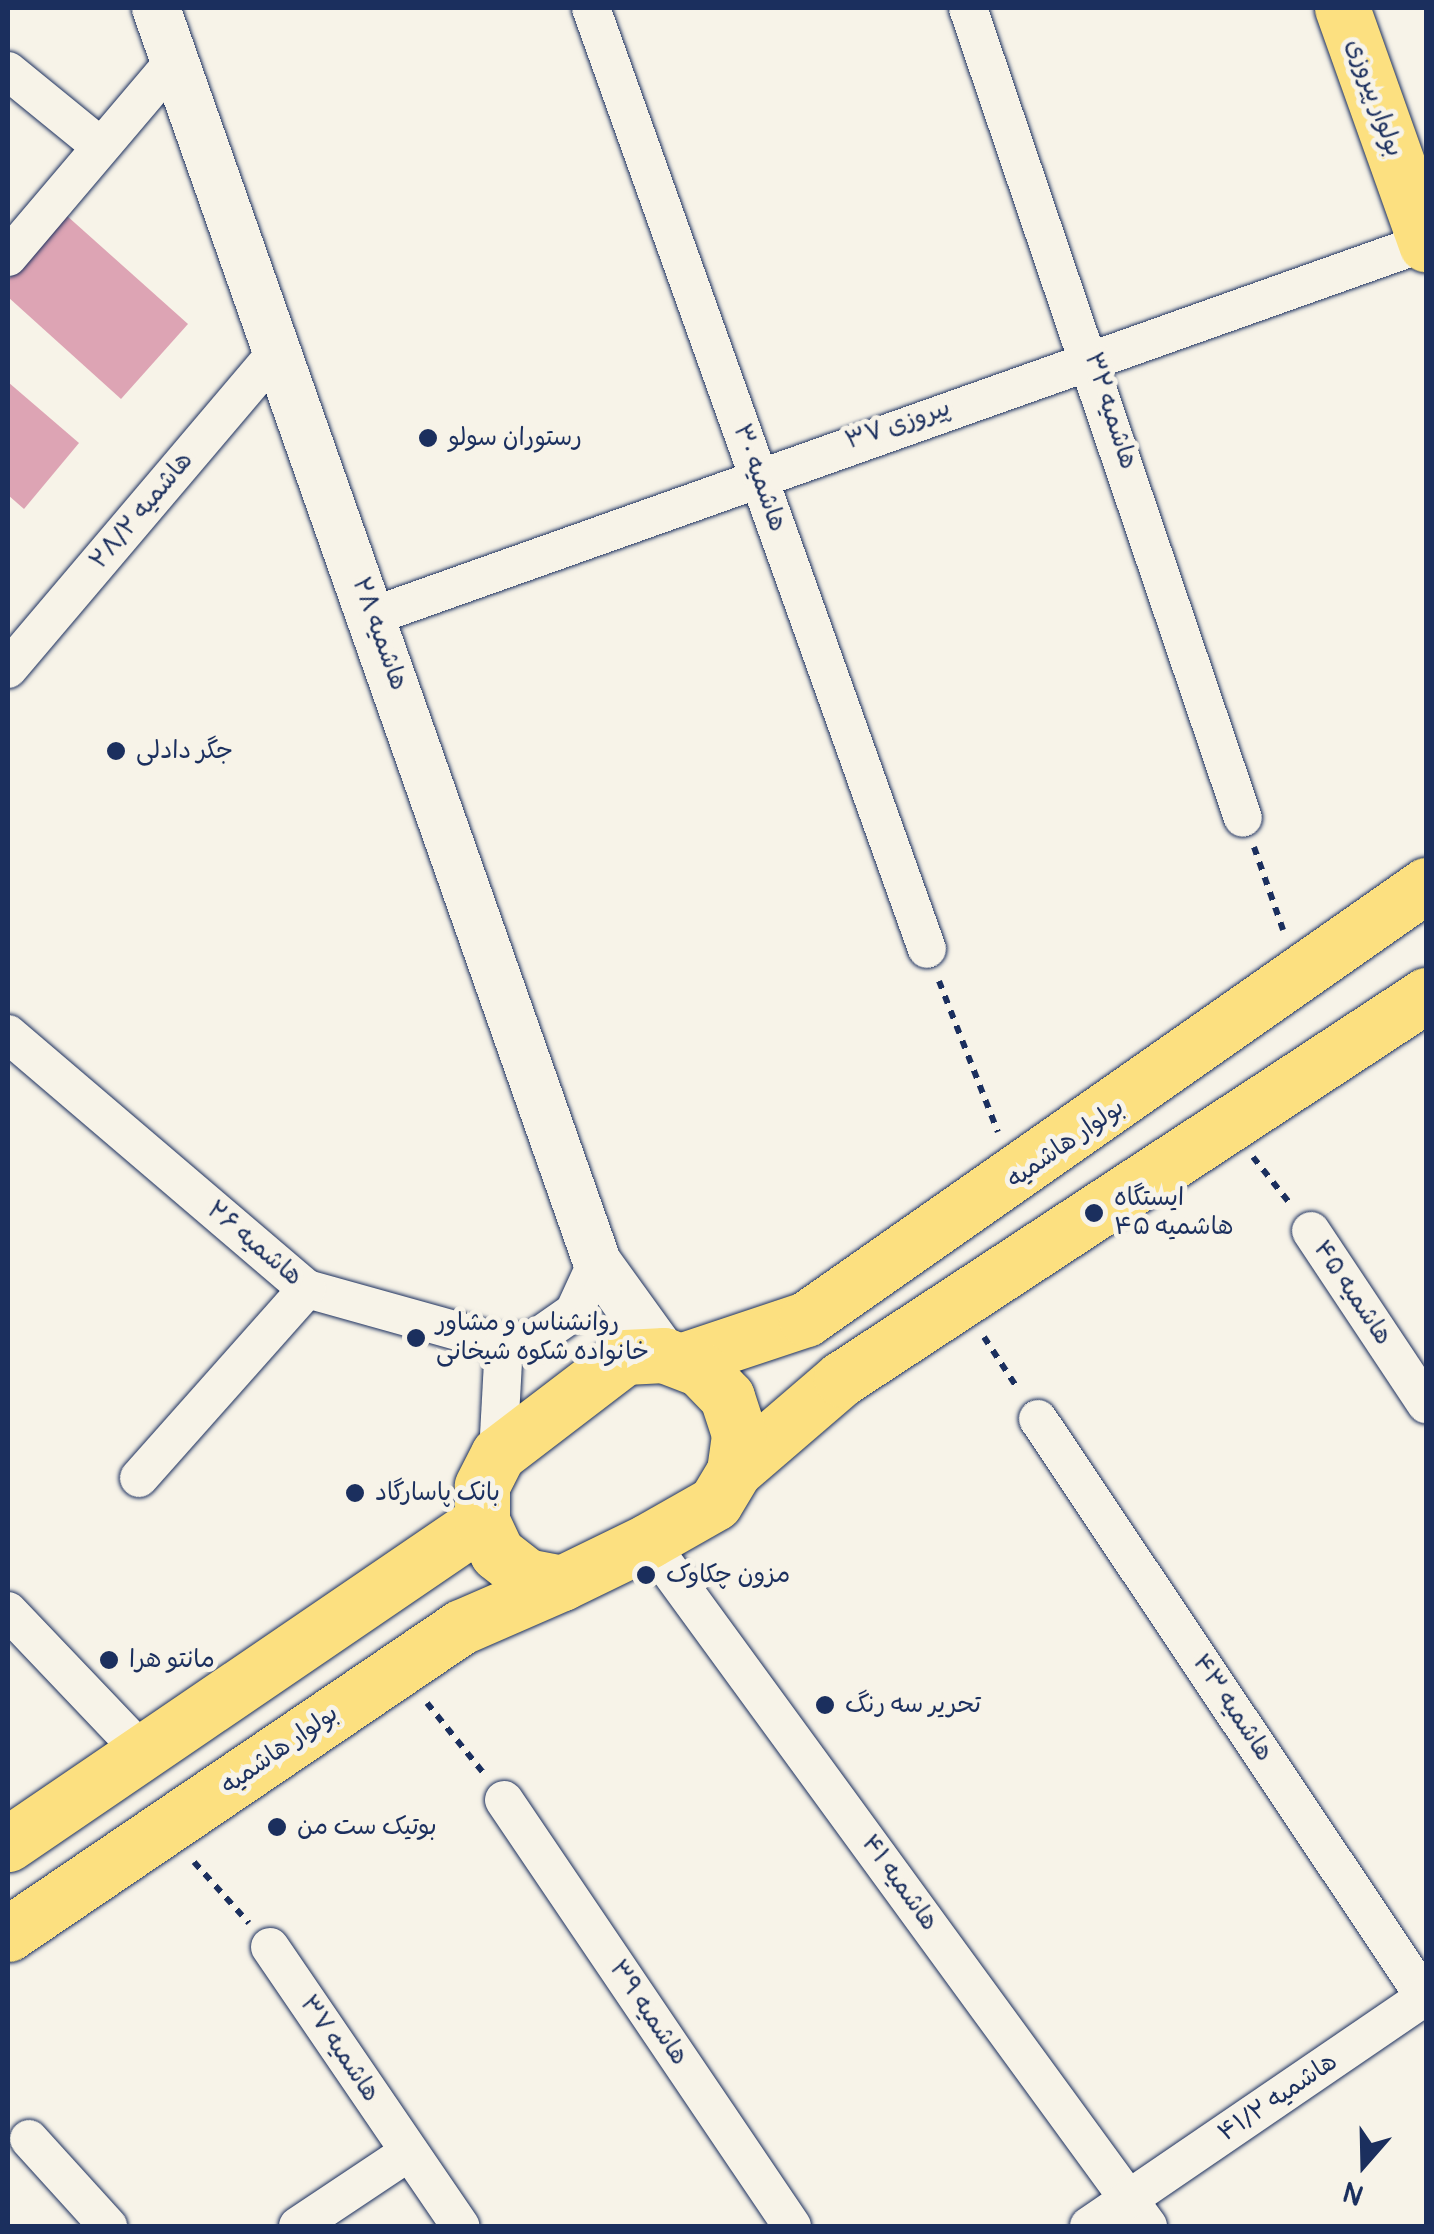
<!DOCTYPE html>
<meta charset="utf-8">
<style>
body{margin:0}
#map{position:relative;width:1434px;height:2234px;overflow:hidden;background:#f7f3e8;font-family:Pangolin,"Playpen Sans Arabic",sans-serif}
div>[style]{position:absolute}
.building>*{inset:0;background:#dda4b4}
.path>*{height:6px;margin-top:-3px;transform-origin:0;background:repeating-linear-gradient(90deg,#1b2f5e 0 8px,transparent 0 16px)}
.roads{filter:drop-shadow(0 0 2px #1b2f5e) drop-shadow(0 0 2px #1b2f5e)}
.minor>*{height:38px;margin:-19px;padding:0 19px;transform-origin:19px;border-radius:19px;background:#f7f3e8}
.tertiary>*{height:48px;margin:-24px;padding:0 24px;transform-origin:24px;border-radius:24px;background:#f7f3e8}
.primary>*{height:55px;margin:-27.5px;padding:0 27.5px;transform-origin:27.5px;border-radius:27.5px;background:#fce080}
.dots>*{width:28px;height:28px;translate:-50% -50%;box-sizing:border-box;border:5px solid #f7f3e8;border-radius:50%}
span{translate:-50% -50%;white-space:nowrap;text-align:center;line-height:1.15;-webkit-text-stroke:10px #f7f3e8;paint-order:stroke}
.street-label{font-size:25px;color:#1b2f5e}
.poi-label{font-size:25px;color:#1b2f5e}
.left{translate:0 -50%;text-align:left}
.frame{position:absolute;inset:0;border:10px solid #1b2f5e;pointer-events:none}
.north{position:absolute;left:1314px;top:2114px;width:100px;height:100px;-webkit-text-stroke:8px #f7f3e8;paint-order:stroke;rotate:200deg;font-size:28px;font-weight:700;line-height:40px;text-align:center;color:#1b2f5e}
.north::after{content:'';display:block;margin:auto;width:35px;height:45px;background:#1b2f5e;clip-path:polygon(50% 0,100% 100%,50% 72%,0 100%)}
</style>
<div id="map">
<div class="building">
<div style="clip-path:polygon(66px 215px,188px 324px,121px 399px,8px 297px,8px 280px)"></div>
<div style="clip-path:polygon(8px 382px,79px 443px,24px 509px,8px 495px)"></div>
</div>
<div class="path">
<div style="left:1254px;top:847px;width:88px;rotate:70.7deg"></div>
<div style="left:939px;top:981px;width:162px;rotate:68.7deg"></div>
<div style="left:1253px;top:1157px;width:63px;rotate:51.5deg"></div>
<div style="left:984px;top:1337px;width:62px;rotate:56.8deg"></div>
<div style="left:427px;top:1703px;width:92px;rotate:51.1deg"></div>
<div style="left:194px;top:1862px;width:82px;rotate:48deg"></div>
</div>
<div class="roads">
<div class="minor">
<div style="left:591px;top:8px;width:999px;rotate:70.35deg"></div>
<div style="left:968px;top:8px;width:855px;rotate:71.25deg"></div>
<div style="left:8px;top:71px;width:119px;rotate:39.2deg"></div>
<div style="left:8px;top:257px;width:258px;rotate:-49.7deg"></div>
<div style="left:373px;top:616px;width:1117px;rotate:-19.55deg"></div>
<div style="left:8px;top:669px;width:414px;rotate:-49.7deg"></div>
<div style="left:8px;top:1034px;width:393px;rotate:40.5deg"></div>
<div style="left:307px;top:1289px;width:205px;rotate:15.6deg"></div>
<div style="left:504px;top:1344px;width:31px;rotate:-9deg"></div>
<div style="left:535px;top:1339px;width:47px;rotate:-34.7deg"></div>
<div style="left:574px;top:1312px;width:55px;rotate:-65.3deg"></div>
<div style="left:1311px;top:1231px;width:208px;rotate:56.4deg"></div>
<div style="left:1038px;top:1419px;width:698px;rotate:56.22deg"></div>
<div style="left:498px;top:1454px;width:110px;rotate:-86.9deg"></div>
<div style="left:139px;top:1478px;width:253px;rotate:-48.4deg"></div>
<div style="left:648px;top:1541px;width:848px;rotate:53.87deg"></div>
<div style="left:8px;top:1611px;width:196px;rotate:46.4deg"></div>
<div style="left:504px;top:1800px;width:514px;rotate:55.94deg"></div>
<div style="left:270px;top:1947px;width:338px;rotate:55.7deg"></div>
<div style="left:29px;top:2139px;width:118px;rotate:47.8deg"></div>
<div style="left:298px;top:2226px;width:133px;rotate:-33.7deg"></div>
<div style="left:1089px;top:2226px;width:408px;rotate:-34.3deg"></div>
</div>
<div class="tertiary">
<div style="left:156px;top:8px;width:1329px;rotate:70.62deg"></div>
<div style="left:597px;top:1262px;width:115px;rotate:54.2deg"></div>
</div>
<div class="primary">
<div style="left:1342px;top:8px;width:251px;rotate:70.4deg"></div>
<div style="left:683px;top:1360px;width:130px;rotate:-18.4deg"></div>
<div style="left:806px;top:1319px;width:757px;rotate:-34.99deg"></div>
<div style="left:734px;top:1471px;width:141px;rotate:-40.7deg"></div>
<div style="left:841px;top:1379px;width:700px;rotate:-33.28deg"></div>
<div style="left:8px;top:1844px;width:574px;rotate:-34.27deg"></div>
<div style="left:8px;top:1934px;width:547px;rotate:-34.13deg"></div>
<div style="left:461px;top:1627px;width:110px;rotate:-23.5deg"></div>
<div style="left:562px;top:1583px;width:96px;rotate:-26deg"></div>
<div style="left:648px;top:1541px;width:77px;rotate:-29.6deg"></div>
<div style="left:715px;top:1503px;width:37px;rotate:-59deg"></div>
<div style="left:734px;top:1471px;width:37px;rotate:-82deg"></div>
<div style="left:739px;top:1434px;width:39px;rotate:-108deg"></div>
<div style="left:727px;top:1397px;width:39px;rotate:-134deg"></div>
<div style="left:700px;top:1369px;width:39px;rotate:-159deg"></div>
<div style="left:664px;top:1355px;width:39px;rotate:177deg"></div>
<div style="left:625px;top:1357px;width:160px;rotate:142.6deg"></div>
<div style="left:498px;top:1454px;width:36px;rotate:117deg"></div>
<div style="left:482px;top:1486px;width:35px;rotate:90deg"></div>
<div style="left:482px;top:1521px;width:35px;rotate:65deg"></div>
<div style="left:497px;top:1553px;width:37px;rotate:38deg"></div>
<div style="left:526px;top:1576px;width:37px;rotate:11deg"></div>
</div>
</div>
<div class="dots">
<div style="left:428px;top:438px;background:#1b2f5e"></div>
<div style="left:116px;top:751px;background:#1b2f5e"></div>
<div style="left:1094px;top:1213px;background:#1b2f5e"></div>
<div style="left:416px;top:1338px;background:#1b2f5e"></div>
<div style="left:355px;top:1493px;background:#1b2f5e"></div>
<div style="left:646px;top:1575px;background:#1b2f5e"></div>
<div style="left:109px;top:1660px;background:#1b2f5e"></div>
<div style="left:825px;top:1705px;background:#1b2f5e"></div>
<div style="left:277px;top:1827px;background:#1b2f5e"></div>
</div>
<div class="street-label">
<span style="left:1374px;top:98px;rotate:70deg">بولوار پیروزی</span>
<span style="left:1110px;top:411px;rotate:72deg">هاشمیه ۳۲</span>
<span style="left:898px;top:425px;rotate:-19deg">پیروزی ۳۷</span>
<span style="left:759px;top:478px;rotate:70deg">هاشمیه ۳۰</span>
<span style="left:142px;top:511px;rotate:-50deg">هاشمیه ۲۸/۲</span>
<span style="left:379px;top:634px;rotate:70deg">هاشمیه ۲۸</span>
<span style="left:1066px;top:1144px;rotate:-35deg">بولوار هاشمیه</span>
<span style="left:254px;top:1244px;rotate:40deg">هاشمیه ۲۶</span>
<span style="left:1352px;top:1293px;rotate:56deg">هاشمیه ۴۵</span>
<span style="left:1232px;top:1708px;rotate:56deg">هاشمیه ۴۳</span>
<span style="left:280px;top:1750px;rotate:-35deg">بولوار هاشمیه</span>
<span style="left:899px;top:1883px;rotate:54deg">هاشمیه ۴۱</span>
<span style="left:648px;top:2013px;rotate:56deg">هاشمیه ۳۹</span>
<span style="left:339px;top:2049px;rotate:56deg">هاشمیه ۳۷</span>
<span style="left:1278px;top:2098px;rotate:-34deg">هاشمیه ۴۱/۲</span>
</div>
<div class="poi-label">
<span class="left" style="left:448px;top:438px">رستوران سولو</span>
<span class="left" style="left:136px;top:751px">جگر دادلی</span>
<span class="left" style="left:1114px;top:1213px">ایستگاه<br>هاشمیه ۴۵</span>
<span class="left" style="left:436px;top:1338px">روانشناس و مشاور<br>خانواده شکوه شیخانی</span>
<span class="left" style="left:375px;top:1493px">بانک پاسارگاد</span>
<span class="left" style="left:666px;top:1575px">مزون چکاوک</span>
<span class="left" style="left:129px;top:1660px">مانتو هرا</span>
<span class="left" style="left:845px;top:1705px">تحریر سه رنگ</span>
<span class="left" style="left:297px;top:1827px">بوتیک ست من</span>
</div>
<div class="frame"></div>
<div class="north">N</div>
</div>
